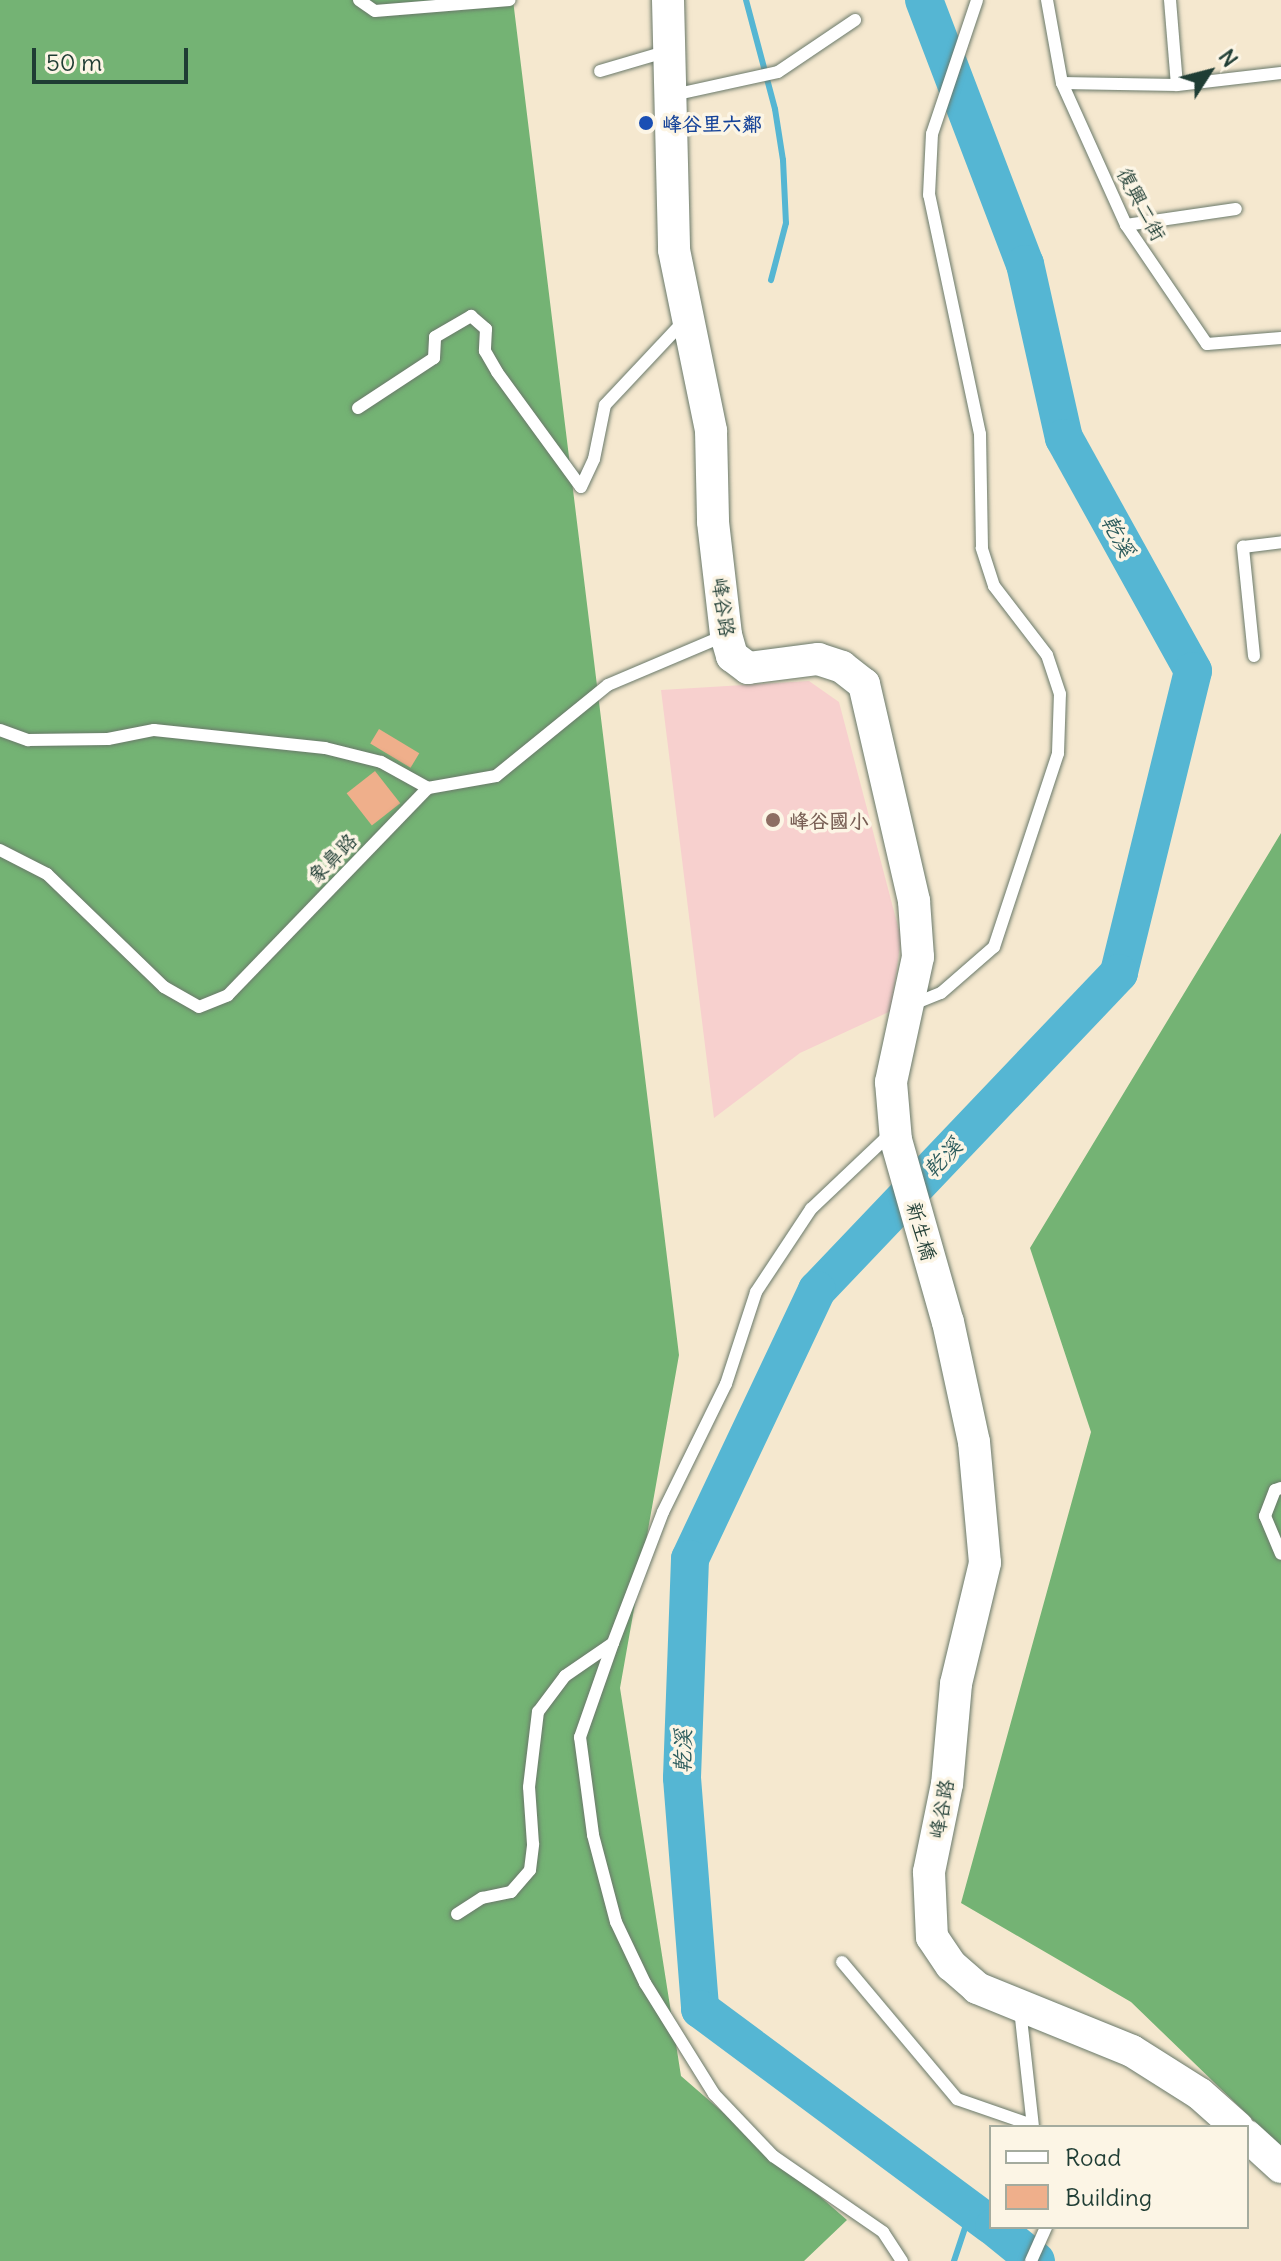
<!DOCTYPE html>
<meta charset="utf-8">
<style>
body{margin:0}
#map{position:relative;width:1281px;height:2261px;overflow:hidden;background:#f5e8cf;font-family:Delius,"LXGW WenKai TC",sans-serif}
div>[style]{position:absolute}
.built>*{inset:0;background:#f7d0ce}
.forest>*{inset:0;background:#74b374}
.stream>*{height:6px;margin:-3px;padding:0 3px;transform-origin:3px;border-radius:3px;background:#55b6d3}
.river>*{height:38px;margin:-19px;padding:0 19px;transform-origin:19px;border-radius:19px;background:#55b6d3}
.building>*{inset:0;background:#efaf8b;transform-origin:0 0}
.roads{filter:drop-shadow(0 0 2px #6a796a) drop-shadow(0 0 2px #6a796a)}
.service>*{height:12px;margin:-6px;padding:0 6px;transform-origin:6px;border-radius:6px;background:#fff}
.tertiary>*{height:32px;margin:-16px;padding:0 16px;transform-origin:16px;border-radius:16px;background:#fff}
.dots>*{width:22px;height:22px;translate:-50% -50%;box-sizing:border-box;border:4px solid #fcf5e5;border-radius:50%}
span{translate:-50% -50%;white-space:nowrap;text-align:center;line-height:1.15;-webkit-text-stroke:7px #fcf5e5;paint-order:stroke}
.transit-label{font-size:20px;color:#164399;font-weight:700}
.left{translate:0 -50%;text-align:left}
.street-label{font-size:20px;color:#1f3d34}
.education-label{font-size:20px;color:#785e54;font-weight:700}
.water-label{font-size:22px;color:#2c5b5c;font-style:italic}
.legend{position:absolute;left:989px;top:2125px;width:260px;height:104px;box-sizing:border-box;background:#fcf5e5;border:2px solid #a4ab9e;margin:0;padding:10px 14px;list-style:none;font-size:24px;color:#1f3d34}
.legend li{display:flex;align-items:center;gap:16px;height:40px}
.legend b{width:40px;border:2px solid #a4ab9e}
.north{position:absolute;left:1169px;top:32px;width:80px;height:80px;-webkit-text-stroke:6px #fcf5e5;paint-order:stroke;rotate:54deg;font-size:22px;font-weight:700;line-height:32px;text-align:center;color:#1f3d34}
.north::after{content:'';display:block;margin:auto;width:28px;height:36px;background:#1f3d34;clip-path:polygon(50% 0,100% 100%,50% 72%,0 100%)}
.scale{position:absolute;left:32px;top:48px;width:156px;height:36px;box-sizing:border-box;border:4px solid #1f3d34;border-top:0;padding-left:10px;font-size:24px;line-height:28px;white-space:nowrap;color:#1f3d34;-webkit-text-stroke:6px #fcf5e5;paint-order:stroke}
</style>
<div id="map">
<div class="built">
<div style="clip-path:polygon(809px 681px,839px 702px,901px 938px,891px 1011px,800px 1053px,714px 1118px,661px 690px)"></div>
</div>
<div class="forest">
<div style="clip-path:polygon(0 0,513px 0,679px 1355px,620px 1688px,681px 2076px,847px 2220px,804px 2261px,0 2261px)"></div>
<div style="clip-path:polygon(1281px 833px,1281px 2147px,1131px 2002px,961px 1903px,1091px 1432px,1030px 1248px)"></div>
</div>
<div class="stream">
<div style="left:746px;top:0;width:113px;rotate:75.1deg"></div>
<div style="left:775px;top:109px;width:52px;rotate:81.1deg"></div>
<div style="left:783px;top:160px;width:63px;rotate:87.3deg"></div>
<div style="left:786px;top:223px;width:59px;rotate:104.7deg"></div>
<div style="left:954px;top:2261px;width:54px;rotate:-71.6deg"></div>
</div>
<div class="river">
<div style="left:924px;top:0;width:283px;rotate:69.1deg"></div>
<div style="left:1025px;top:264px;width:178px;rotate:77.4deg"></div>
<div style="left:1064px;top:438px;width:266px;rotate:61deg"></div>
<div style="left:1193px;top:671px;width:311px;rotate:103.8deg"></div>
<div style="left:1119px;top:973px;width:438px;rotate:133.6deg"></div>
<div style="left:817px;top:1290px;width:297px;rotate:115.3deg"></div>
<div style="left:690px;top:1559px;width:219px;rotate:92.1deg"></div>
<div style="left:682px;top:1778px;width:232px;rotate:85.5deg"></div>
<div style="left:700px;top:2009px;width:362px;rotate:36.6deg"></div>
<div style="left:994px;top:2227px;width:54px;rotate:39deg"></div>
</div>
<div class="building">
<div style="left:379px;top:729px;width:47px;height:17px;rotate:31deg"></div>
<div style="left:375px;top:771px;width:41px;height:36px;rotate:52deg"></div>
</div>
<div class="roads">
<div class="service">
<div style="left:359px;top:0;width:19px;rotate:35deg"></div>
<div style="left:375px;top:11px;width:135px;rotate:-4.7deg"></div>
<div style="left:1047px;top:0;width:84px;rotate:79.8deg"></div>
<div style="left:1062px;top:83px;width:156px;rotate:65.7deg"></div>
<div style="left:1126px;top:225px;width:144px;rotate:55.8deg"></div>
<div style="left:1207px;top:344px;width:74px;rotate:-4.6deg"></div>
<div style="left:1170px;top:0;width:85px;rotate:85.3deg"></div>
<div style="left:600px;top:71px;width:71px;rotate:-16.4deg"></div>
<div style="left:1062px;top:83px;width:115px;rotate:1deg"></div>
<div style="left:1177px;top:85px;width:105px;rotate:-6.6deg"></div>
<div style="left:673px;top:95px;width:107px;rotate:-12.4deg"></div>
<div style="left:778px;top:72px;width:93px;rotate:-34deg"></div>
<div style="left:1126px;top:225px;width:111px;rotate:-8.3deg"></div>
<div style="left:358px;top:408px;width:91px;rotate:-33.3deg"></div>
<div style="left:434px;top:358px;width:21px;rotate:-87deg"></div>
<div style="left:435px;top:337px;width:42px;rotate:-30.3deg"></div>
<div style="left:471px;top:316px;width:20px;rotate:41deg"></div>
<div style="left:486px;top:329px;width:22px;rotate:93deg"></div>
<div style="left:485px;top:351px;width:24px;rotate:60deg"></div>
<div style="left:497px;top:372px;width:142px;rotate:53.9deg"></div>
<div style="left:581px;top:487px;width:31px;rotate:-65deg"></div>
<div style="left:594px;top:459px;width:55px;rotate:-78.5deg"></div>
<div style="left:605px;top:405px;width:115px;rotate:-46.8deg"></div>
<div style="left:1254px;top:656px;width:110px;rotate:-95.8deg"></div>
<div style="left:1243px;top:547px;width:38px;rotate:-7deg"></div>
<div style="left:0;top:730px;width:30px;rotate:20deg"></div>
<div style="left:28px;top:740px;width:80px;rotate:-0.7deg"></div>
<div style="left:108px;top:739px;width:47px;rotate:-11.1deg"></div>
<div style="left:154px;top:730px;width:172px;rotate:6deg"></div>
<div style="left:325px;top:748px;width:58px;rotate:14deg"></div>
<div style="left:381px;top:762px;width:54px;rotate:29deg"></div>
<div style="left:0;top:850px;width:53px;rotate:27.1deg"></div>
<div style="left:47px;top:874px;width:163px;rotate:44deg"></div>
<div style="left:164px;top:987px;width:40px;rotate:29.7deg"></div>
<div style="left:199px;top:1007px;width:31px;rotate:-22deg"></div>
<div style="left:228px;top:995px;width:288px;rotate:-46deg"></div>
<div style="left:428px;top:788px;width:69px;rotate:-10deg"></div>
<div style="left:496px;top:776px;width:144px;rotate:-39.1deg"></div>
<div style="left:608px;top:685px;width:128px;rotate:-23deg"></div>
<div style="left:911px;top:1005px;width:32px;rotate:-22deg"></div>
<div style="left:941px;top:993px;width:70px;rotate:-41deg"></div>
<div style="left:994px;top:947px;width:204px;rotate:-71.7deg"></div>
<div style="left:1058px;top:753px;width:59px;rotate:-88.1deg"></div>
<div style="left:1060px;top:694px;width:41px;rotate:-108.4deg"></div>
<div style="left:1047px;top:655px;width:87px;rotate:-127.5deg"></div>
<div style="left:994px;top:586px;width:40px;rotate:-108deg"></div>
<div style="left:982px;top:548px;width:114px;rotate:-91deg"></div>
<div style="left:980px;top:434px;width:244px;rotate:-102deg"></div>
<div style="left:929px;top:195px;width:61px;rotate:-87.2deg"></div>
<div style="left:932px;top:134px;width:141px;rotate:-71.4deg"></div>
<div style="left:1281px;top:1488px;width:6px;rotate:162deg"></div>
<div style="left:1275px;top:1490px;width:28px;rotate:111deg"></div>
<div style="left:1265px;top:1516px;width:41px;rotate:67.2deg"></div>
<div style="left:613px;top:1643px;width:100px;rotate:109.3deg"></div>
<div style="left:580px;top:1737px;width:99px;rotate:82.4deg"></div>
<div style="left:593px;top:1835px;width:90px;rotate:75.2deg"></div>
<div style="left:616px;top:1922px;width:68px;rotate:64.6deg"></div>
<div style="left:645px;top:1983px;width:131px;rotate:58.1deg"></div>
<div style="left:714px;top:2094px;width:86px;rotate:46.4deg"></div>
<div style="left:773px;top:2156px;width:134px;rotate:34.6deg"></div>
<div style="left:883px;top:2232px;width:35px;rotate:57deg"></div>
<div style="left:457px;top:1914px;width:30px;rotate:-33deg"></div>
<div style="left:482px;top:1898px;width:30px;rotate:-12deg"></div>
<div style="left:511px;top:1892px;width:29px;rotate:-49deg"></div>
<div style="left:530px;top:1870px;width:26px;rotate:-83deg"></div>
<div style="left:533px;top:1844px;width:57px;rotate:-94deg"></div>
<div style="left:529px;top:1787px;width:76px;rotate:-83.2deg"></div>
<div style="left:538px;top:1712px;width:45px;rotate:-53.1deg"></div>
<div style="left:565px;top:1676px;width:58px;rotate:-34.5deg"></div>
<div style="left:613px;top:1643px;width:140px;rotate:-69.1deg"></div>
<div style="left:663px;top:1512px;width:143px;rotate:-63.8deg"></div>
<div style="left:726px;top:1384px;width:97px;rotate:-71.9deg"></div>
<div style="left:756px;top:1292px;width:100px;rotate:-56.5deg"></div>
<div style="left:811px;top:1209px;width:109px;rotate:-43.5deg"></div>
<div style="left:842px;top:1962px;width:179px;rotate:50deg"></div>
<div style="left:957px;top:2099px;width:79px;rotate:19.1deg"></div>
<div style="left:1020px;top:2009px;width:119px;rotate:83.7deg"></div>
<div style="left:1031px;top:2261px;width:37px;rotate:-66deg"></div>
</div>
<div class="tertiary">
<div style="left:668px;top:0;width:250px;rotate:88.6deg"></div>
<div style="left:674px;top:250px;width:185px;rotate:78.4deg"></div>
<div style="left:711px;top:431px;width:91px;rotate:88.7deg"></div>
<div style="left:713px;top:522px;width:114px;rotate:83.4deg"></div>
<div style="left:726px;top:635px;width:22px;rotate:74deg"></div>
<div style="left:732px;top:656px;width:20px;rotate:37deg"></div>
<div style="left:748px;top:668px;width:71px;rotate:-7.3deg"></div>
<div style="left:818px;top:659px;width:25px;rotate:18deg"></div>
<div style="left:842px;top:667px;width:28px;rotate:38deg"></div>
<div style="left:864px;top:684px;width:223px;rotate:77deg"></div>
<div style="left:914px;top:901px;width:56px;rotate:85.9deg"></div>
<div style="left:918px;top:957px;width:128px;rotate:102.2deg"></div>
<div style="left:891px;top:1082px;width:58px;rotate:85.1deg"></div>
<div style="left:896px;top:1140px;width:189px;rotate:74.1deg"></div>
<div style="left:948px;top:1322px;width:123px;rotate:77.8deg"></div>
<div style="left:974px;top:1442px;width:121px;rotate:84.8deg"></div>
<div style="left:985px;top:1563px;width:124px;rotate:103.5deg"></div>
<div style="left:956px;top:1684px;width:100px;rotate:95.1deg"></div>
<div style="left:947px;top:1784px;width:90px;rotate:101.6deg"></div>
<div style="left:929px;top:1872px;width:65px;rotate:87.4deg"></div>
<div style="left:932px;top:1937px;width:34px;rotate:56deg"></div>
<div style="left:951px;top:1965px;width:35px;rotate:41deg"></div>
<div style="left:977px;top:1988px;width:167px;rotate:22.1deg"></div>
<div style="left:1132px;top:2051px;width:80px;rotate:32.3deg"></div>
<div style="left:1200px;top:2094px;width:50px;rotate:41.7deg"></div>
<div style="left:1247px;top:2136px;width:46px;rotate:42.4deg"></div>
</div>
</div>
<div class="dots">
<div style="left:646px;top:123px;background:#1a4fb4"></div>
<div style="left:773px;top:820px;background:#8d6e63"></div>
</div>
<div class="transit-label">
<span class="left" style="left:662px;top:123px">峰谷里六鄰</span>
</div>
<div class="street-label">
<span style="left:1142px;top:204px;rotate:62deg">復興二街</span>
<span style="left:724px;top:607px;rotate:82deg">峰谷路</span>
<span style="left:332px;top:858px;rotate:-46deg">象鼻路</span>
<span style="left:922px;top:1231px;rotate:74deg">新生橋</span>
<span style="left:941px;top:1809px;rotate:-80deg">峰谷路</span>
</div>
<div class="education-label">
<span class="left" style="left:789px;top:820px">峰谷國小</span>
</div>
<div class="water-label">
<span style="left:1118px;top:536px;rotate:61deg">乾溪</span>
<span style="left:943px;top:1158px;rotate:-46deg">乾溪</span>
<span style="left:683px;top:1751px;rotate:-89deg">乾溪</span>
</div>
<ul class="legend">
<li><b style="height:10px;background:#fff"></b>Road</li>
<li><b style="height:22px;background:#efaf8b"></b>Building</li>
</ul>
<div class="north">N</div>
<div class="scale">50 m</div>
</div>
